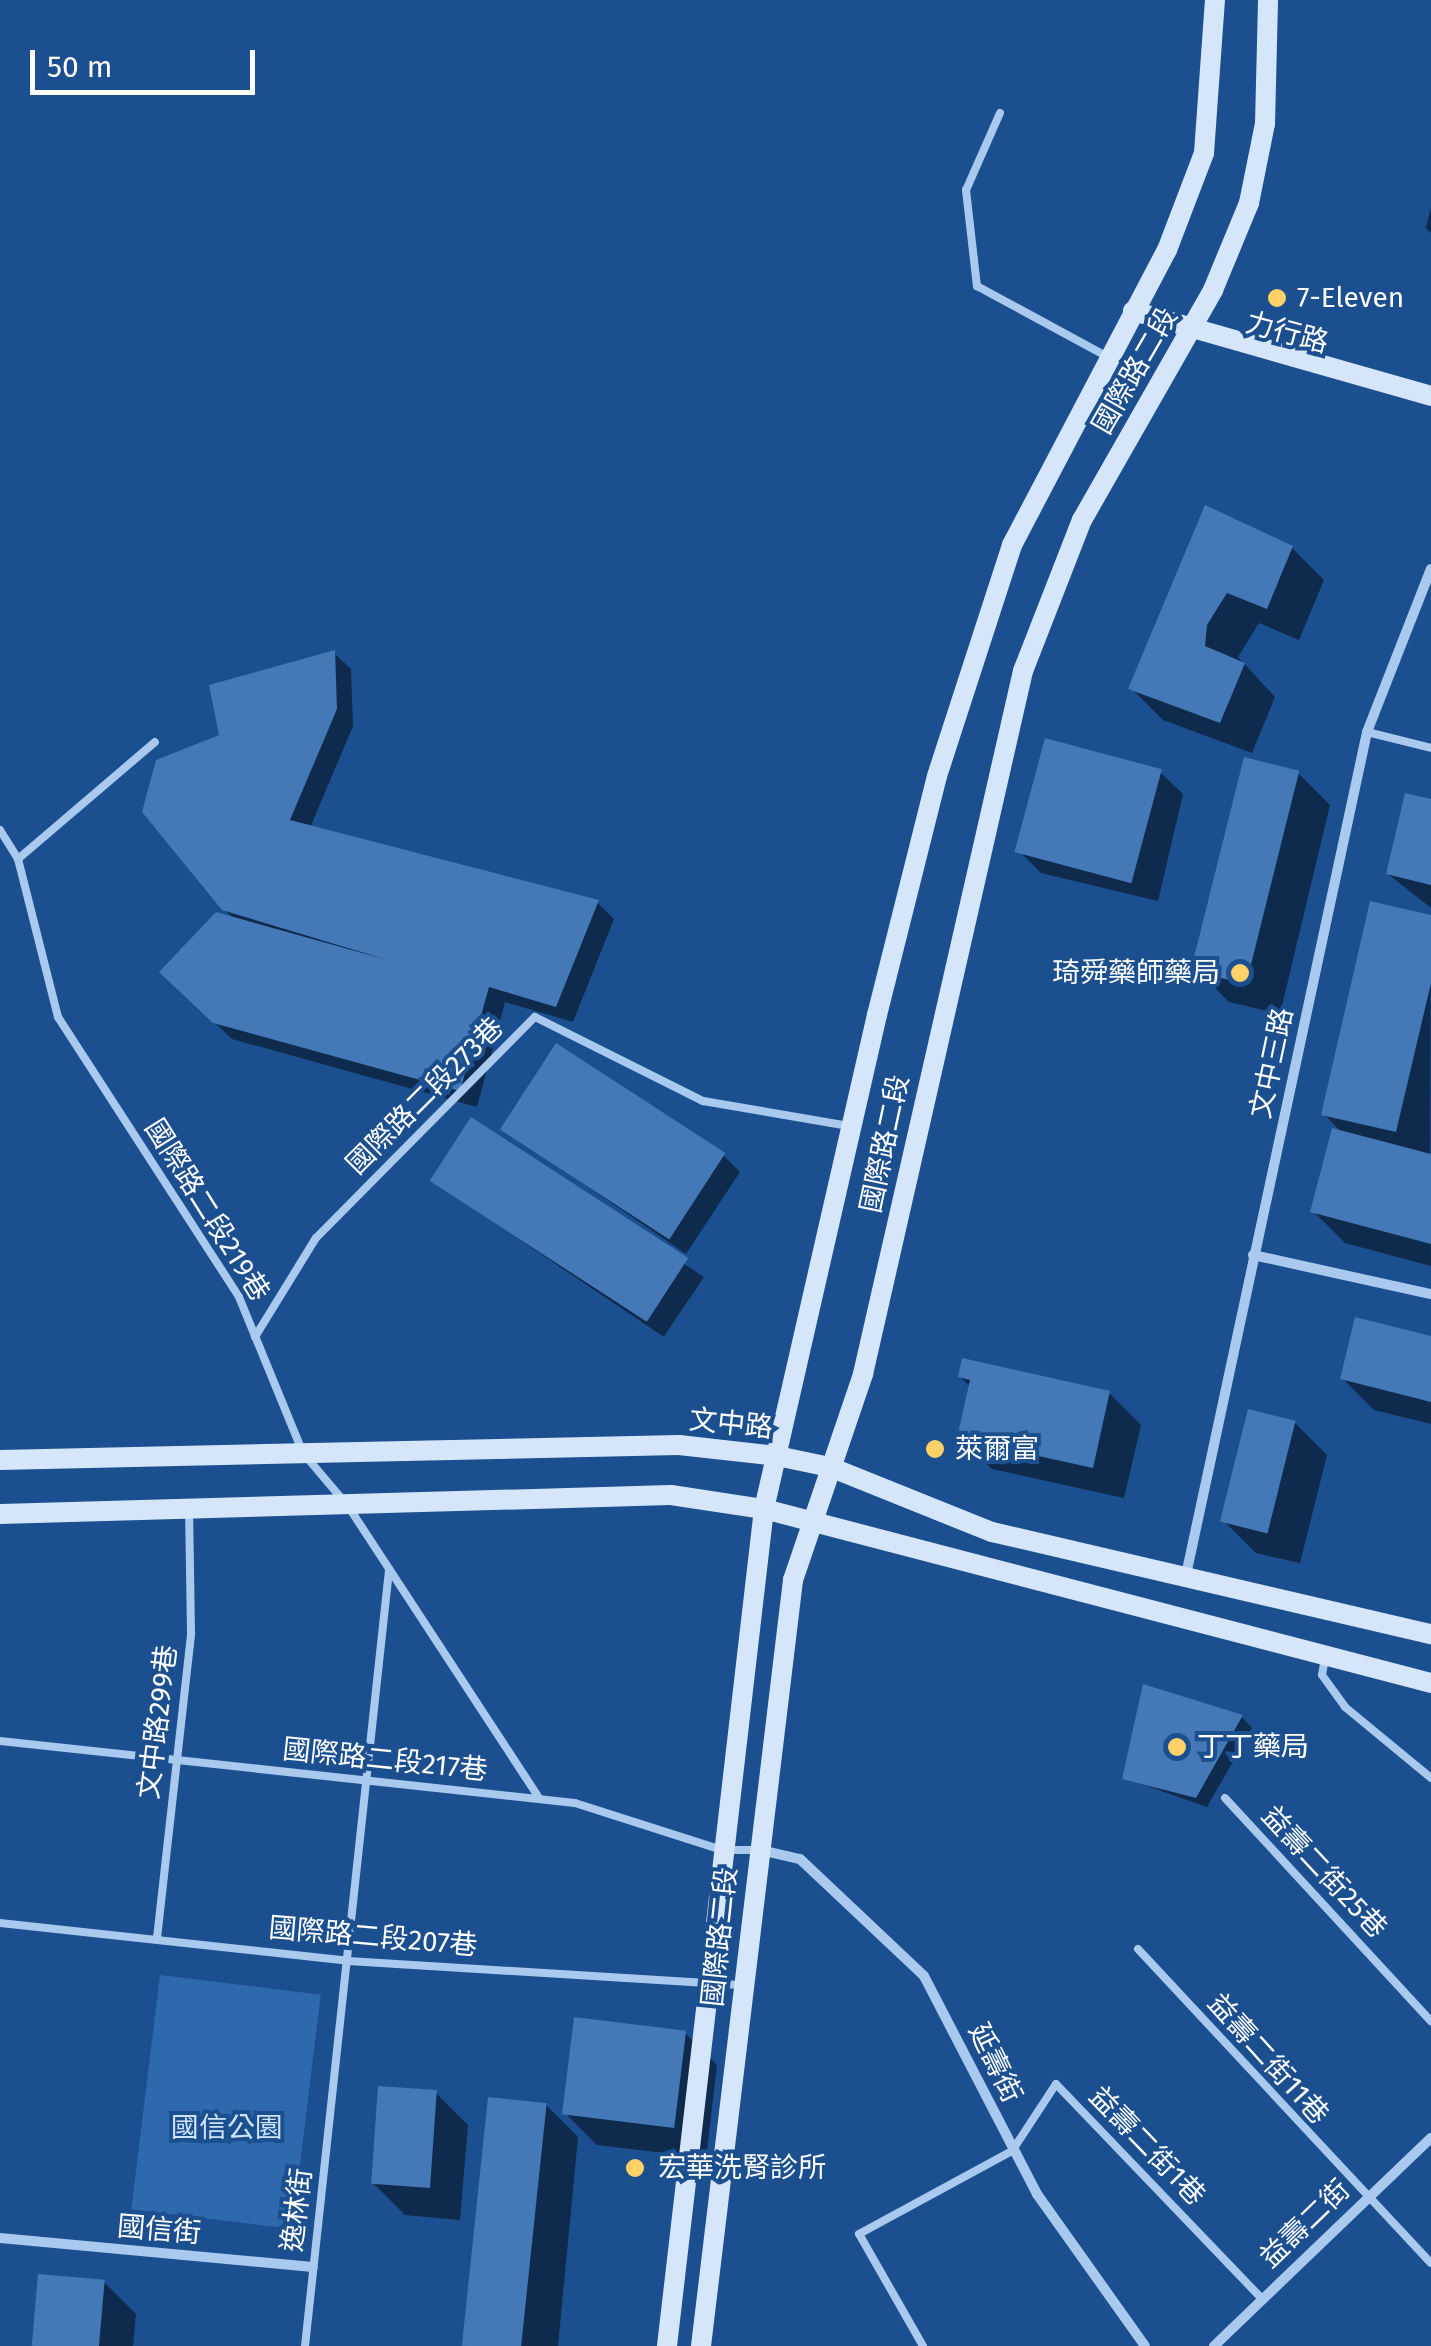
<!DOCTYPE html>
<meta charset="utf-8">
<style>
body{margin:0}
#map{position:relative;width:1431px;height:2346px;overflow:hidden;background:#1b4f8f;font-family:"Fira Sans","Noto Sans TC",sans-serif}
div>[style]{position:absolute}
.green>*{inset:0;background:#2e69ad;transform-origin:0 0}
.shadow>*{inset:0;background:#0007;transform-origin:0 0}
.building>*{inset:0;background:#4478b7;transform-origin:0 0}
.lane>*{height:8px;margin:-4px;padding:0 4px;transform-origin:4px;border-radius:4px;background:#a9c9ee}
.street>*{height:10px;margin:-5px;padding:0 5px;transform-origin:5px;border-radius:5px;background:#a9c9ee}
.secondary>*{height:20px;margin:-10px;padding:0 10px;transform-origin:10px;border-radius:10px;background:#d6e6fa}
.dots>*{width:28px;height:28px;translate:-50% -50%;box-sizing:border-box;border:5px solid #1b4f8f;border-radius:50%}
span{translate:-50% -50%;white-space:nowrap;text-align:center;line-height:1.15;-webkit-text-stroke:8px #1b4f8f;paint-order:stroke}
.poi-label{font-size:28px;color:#fff}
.left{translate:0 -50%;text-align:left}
.right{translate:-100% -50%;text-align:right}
.street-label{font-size:28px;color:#fff}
.park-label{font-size:28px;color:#cfe3fa}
.scale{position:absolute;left:30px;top:50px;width:225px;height:45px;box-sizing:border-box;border:5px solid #fff;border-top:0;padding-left:12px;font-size:30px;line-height:35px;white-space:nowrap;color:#fff;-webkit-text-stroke:8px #1b4f8f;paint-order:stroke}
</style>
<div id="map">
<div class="green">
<div style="left:160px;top:1975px;width:162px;height:236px;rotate:7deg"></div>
</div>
<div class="shadow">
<div style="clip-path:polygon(1431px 206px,1431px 233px,1426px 228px)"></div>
<div style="clip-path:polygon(1206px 508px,1292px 548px,1324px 580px,1299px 640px,1259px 623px,1238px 657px,1275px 697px,1252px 753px,1163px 720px,1131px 688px)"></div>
<div style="clip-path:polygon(334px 653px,351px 669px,353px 726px,310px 828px,597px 902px,614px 919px,573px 1022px,505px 1002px,477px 1107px,232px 1039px,179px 989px,235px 920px,224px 909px,222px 737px)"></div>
<div style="clip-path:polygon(1160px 772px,1183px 794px,1158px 901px,1041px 873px,1019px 851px)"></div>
<div style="clip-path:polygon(1298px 773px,1330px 805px,1280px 1014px,1229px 1002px,1197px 970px)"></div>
<div style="clip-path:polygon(1431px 802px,1431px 908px,1388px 874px)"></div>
<div style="clip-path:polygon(1431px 917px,1430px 1157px,1431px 1266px,1345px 1243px,1313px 1211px,1343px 1134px,1324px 1114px)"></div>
<div style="left:471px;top:1120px;width:281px;height:72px;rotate:34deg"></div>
<div style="clip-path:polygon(502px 1128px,723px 1155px,740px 1172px,686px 1254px)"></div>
<div style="clip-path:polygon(1431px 1339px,1431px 1424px,1374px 1410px,1342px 1378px)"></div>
<div style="clip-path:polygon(960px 1377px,1109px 1393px,1141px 1425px,1124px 1498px,992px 1469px,960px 1437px,971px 1387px)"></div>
<div style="clip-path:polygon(1295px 1423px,1327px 1455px,1300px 1563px,1256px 1553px,1224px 1521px)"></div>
<div style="clip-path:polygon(1242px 1717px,1252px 1728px,1207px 1807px,1125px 1778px)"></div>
<div style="clip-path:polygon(685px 2033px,717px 2065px,706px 2158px,597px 2145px,565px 2113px)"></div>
<div style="clip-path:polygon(436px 2093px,468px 2125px,460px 2220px,405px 2215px,373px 2183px)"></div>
<div style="clip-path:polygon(546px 2105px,578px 2137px,558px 2346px,466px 2346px)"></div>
<div style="clip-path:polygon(104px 2282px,136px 2314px,133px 2346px,34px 2346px)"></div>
</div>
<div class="building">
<div style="clip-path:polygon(1205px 505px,1293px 546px,1267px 609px,1227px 593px,1207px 625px,1205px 646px,1245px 663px,1220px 723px,1128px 689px)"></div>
<div style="clip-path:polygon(335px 650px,337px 709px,290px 820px,599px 900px,556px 1007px,489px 987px,460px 1091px,213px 1023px,159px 972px,216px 912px,391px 961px,222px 910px,142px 812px,156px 760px,219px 735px,209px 685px)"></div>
<div style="left:1045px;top:738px;width:121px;height:118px;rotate:15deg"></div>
<div style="left:1244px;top:757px;width:57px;height:220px;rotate:14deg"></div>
<div style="clip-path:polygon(1405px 793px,1431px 799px,1431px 885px,1386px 874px)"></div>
<div style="clip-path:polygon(1370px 901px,1431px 915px,1431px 983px,1396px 1132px,1321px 1115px)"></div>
<div style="left:556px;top:1043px;width:202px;height:103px;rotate:33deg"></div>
<div style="left:471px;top:1117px;width:259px;height:76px;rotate:33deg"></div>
<div style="clip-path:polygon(1332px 1128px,1431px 1154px,1431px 1244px,1310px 1212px)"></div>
<div style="clip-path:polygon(1355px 1317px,1431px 1336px,1431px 1402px,1340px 1379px)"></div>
<div style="clip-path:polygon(962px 1358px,1110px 1391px,1093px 1468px,957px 1438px,970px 1380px,958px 1377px)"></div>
<div style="left:1248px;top:1409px;width:49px;height:116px;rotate:14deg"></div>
<div style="clip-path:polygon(1143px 1684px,1243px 1715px,1196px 1798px,1122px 1779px)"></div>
<div style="left:574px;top:2017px;width:113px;height:98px;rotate:7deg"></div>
<div style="left:378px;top:2086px;width:59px;height:98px;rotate:4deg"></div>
<div style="left:488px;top:2097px;width:59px;height:250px;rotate:6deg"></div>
<div style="left:38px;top:2274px;width:67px;height:72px;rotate:5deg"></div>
</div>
<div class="lane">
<div style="left:1000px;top:113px;width:84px;rotate:113.8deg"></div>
<div style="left:966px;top:190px;width:97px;rotate:83.5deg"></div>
<div style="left:977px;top:286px;width:149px;rotate:28.5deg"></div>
<div style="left:1367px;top:732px;width:66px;rotate:14deg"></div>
<div style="left:0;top:830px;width:34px;rotate:58deg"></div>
<div style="left:18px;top:859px;width:163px;rotate:75.8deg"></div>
<div style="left:58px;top:1017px;width:333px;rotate:57.1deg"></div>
<div style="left:239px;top:1297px;width:169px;rotate:67.7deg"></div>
<div style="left:303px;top:1453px;width:70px;rotate:49.7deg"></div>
<div style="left:348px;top:1506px;width:350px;rotate:56.8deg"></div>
<div style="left:18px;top:859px;width:180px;rotate:-40.5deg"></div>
<div style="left:255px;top:1337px;width:116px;rotate:-58.4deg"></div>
<div style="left:316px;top:1238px;width:311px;rotate:-45.3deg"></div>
<div style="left:535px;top:1017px;width:188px;rotate:26.6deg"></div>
<div style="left:703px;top:1101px;width:148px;rotate:9.7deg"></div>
<div style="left:1325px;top:1658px;width:17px;rotate:100deg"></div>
<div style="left:1322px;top:1675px;width:39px;rotate:54deg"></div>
<div style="left:1345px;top:1707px;width:112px;rotate:39.5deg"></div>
<div style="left:0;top:1741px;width:578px;rotate:6.15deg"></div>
<div style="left:575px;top:1803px;width:154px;rotate:17.7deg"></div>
<div style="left:722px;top:1850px;width:36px"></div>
<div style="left:1225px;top:1798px;width:304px;rotate:47.3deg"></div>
<div style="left:0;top:1923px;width:350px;rotate:6.2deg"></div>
<div style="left:348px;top:1961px;width:396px;rotate:3.5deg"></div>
<div style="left:157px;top:1938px;width:307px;rotate:-83.6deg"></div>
<div style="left:191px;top:1633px;width:123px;rotate:-90.9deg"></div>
<div style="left:1138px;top:1949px;width:429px;rotate:47deg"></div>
<div style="left:305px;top:2346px;width:781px;rotate:-83.82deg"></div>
<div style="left:923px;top:2346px;width:129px;rotate:-119.7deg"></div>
<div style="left:859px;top:2234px;width:174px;rotate:-28.5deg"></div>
<div style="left:1012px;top:2151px;width:80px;rotate:-56.7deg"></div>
<div style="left:1056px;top:2084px;width:296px;rotate:46.2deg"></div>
</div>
<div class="street">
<div style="left:1253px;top:1255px;width:182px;rotate:12.4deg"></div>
<div style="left:1186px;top:1575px;width:862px;rotate:-77.88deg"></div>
<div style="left:1367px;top:732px;width:175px;rotate:-68.6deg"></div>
<div style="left:760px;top:1850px;width:41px;rotate:12.7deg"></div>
<div style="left:800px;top:1859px;width:170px;rotate:43.3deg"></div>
<div style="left:924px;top:1976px;width:246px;rotate:62.6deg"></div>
<div style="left:1037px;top:2194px;width:186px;rotate:54.6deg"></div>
<div style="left:0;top:2238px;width:314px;rotate:5.3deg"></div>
<div style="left:1214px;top:2346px;width:301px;rotate:-43.8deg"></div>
</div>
<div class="secondary">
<div style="left:1133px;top:311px;width:310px;rotate:15.9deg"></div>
<div style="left:0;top:1460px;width:679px;rotate:-1.27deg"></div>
<div style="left:679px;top:1445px;width:99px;rotate:6.4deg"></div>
<div style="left:777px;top:1456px;width:54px;rotate:11.7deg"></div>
<div style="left:830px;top:1467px;width:175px;rotate:21.9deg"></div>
<div style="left:992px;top:1532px;width:451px;rotate:13.1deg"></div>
<div style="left:0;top:1514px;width:671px;rotate:-1.62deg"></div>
<div style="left:671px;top:1495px;width:94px;rotate:8.6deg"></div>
<div style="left:764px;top:1509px;width:689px;rotate:14.62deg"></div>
<div style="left:667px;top:2346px;width:843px;rotate:-83.39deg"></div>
<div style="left:764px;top:1509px;width:507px;rotate:-77.12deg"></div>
<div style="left:877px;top:1015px;width:246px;rotate:-75.9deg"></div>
<div style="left:937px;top:776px;width:243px;rotate:-72deg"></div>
<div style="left:1012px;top:545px;width:333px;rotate:-62.3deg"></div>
<div style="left:1167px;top:250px;width:104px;rotate:-69.1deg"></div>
<div style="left:1204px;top:153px;width:153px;rotate:-85.9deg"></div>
<div style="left:701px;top:2346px;width:772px;rotate:-83.15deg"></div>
<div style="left:793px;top:1580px;width:218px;rotate:-71.2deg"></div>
<div style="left:863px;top:1374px;width:721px;rotate:-77.18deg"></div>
<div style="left:1023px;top:671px;width:162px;rotate:-68.7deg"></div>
<div style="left:1082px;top:520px;width:265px;rotate:-60.3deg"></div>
<div style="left:1213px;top:290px;width:94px;rotate:-67.5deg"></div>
<div style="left:1249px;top:203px;width:81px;rotate:-78.6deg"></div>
<div style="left:1265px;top:124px;width:124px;rotate:-88.6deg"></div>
</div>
<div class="dots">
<div style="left:1277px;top:298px;background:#ffd166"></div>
<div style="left:1240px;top:973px;background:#ffd166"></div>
<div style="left:935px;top:1449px;background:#ffd166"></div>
<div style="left:1177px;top:1747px;background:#ffd166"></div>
<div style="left:635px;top:2168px;background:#ffd166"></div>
</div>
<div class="poi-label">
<span class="left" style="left:1297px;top:298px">7-Eleven</span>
<span class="right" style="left:1220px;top:973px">琦舜藥師藥局</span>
<span class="left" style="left:955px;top:1449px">萊爾富</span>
<span class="left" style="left:1197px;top:1747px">丁丁藥局</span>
<span class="left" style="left:658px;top:2168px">宏華洗腎診所</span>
</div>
<div class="street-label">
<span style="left:1287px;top:333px;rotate:15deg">力行路</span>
<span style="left:1135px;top:371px;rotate:-60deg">國際路二段</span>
<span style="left:1272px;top:1063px;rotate:-78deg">文中三路</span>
<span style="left:425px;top:1096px;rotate:-45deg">國際路二段273巷</span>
<span style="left:885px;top:1144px;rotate:-78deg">國際路二段</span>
<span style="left:207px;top:1210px;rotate:58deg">國際路二段219巷</span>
<span style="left:731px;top:1424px;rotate:6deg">文中路</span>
<span style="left:158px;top:1722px;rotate:-83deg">文中路299巷</span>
<span style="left:385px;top:1760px;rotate:6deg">國際路二段217巷</span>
<span style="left:1324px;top:1872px;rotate:47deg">益壽二街25巷</span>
<span style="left:373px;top:1937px;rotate:5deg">國際路二段207巷</span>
<span style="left:720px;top:1937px;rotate:-84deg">國際路二段</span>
<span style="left:1268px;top:2059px;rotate:48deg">益壽二街11巷</span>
<span style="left:995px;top:2063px;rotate:64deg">延壽街</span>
<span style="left:1147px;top:2146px;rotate:46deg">益壽二街1巷</span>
<span style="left:297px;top:2210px;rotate:-83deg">逸林街</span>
<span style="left:1305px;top:2224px;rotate:-44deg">益壽二街</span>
<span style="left:159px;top:2230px;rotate:5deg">國信街</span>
</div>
<div class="park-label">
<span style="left:227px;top:2128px">國信公園</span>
</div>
<div class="scale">50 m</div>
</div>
